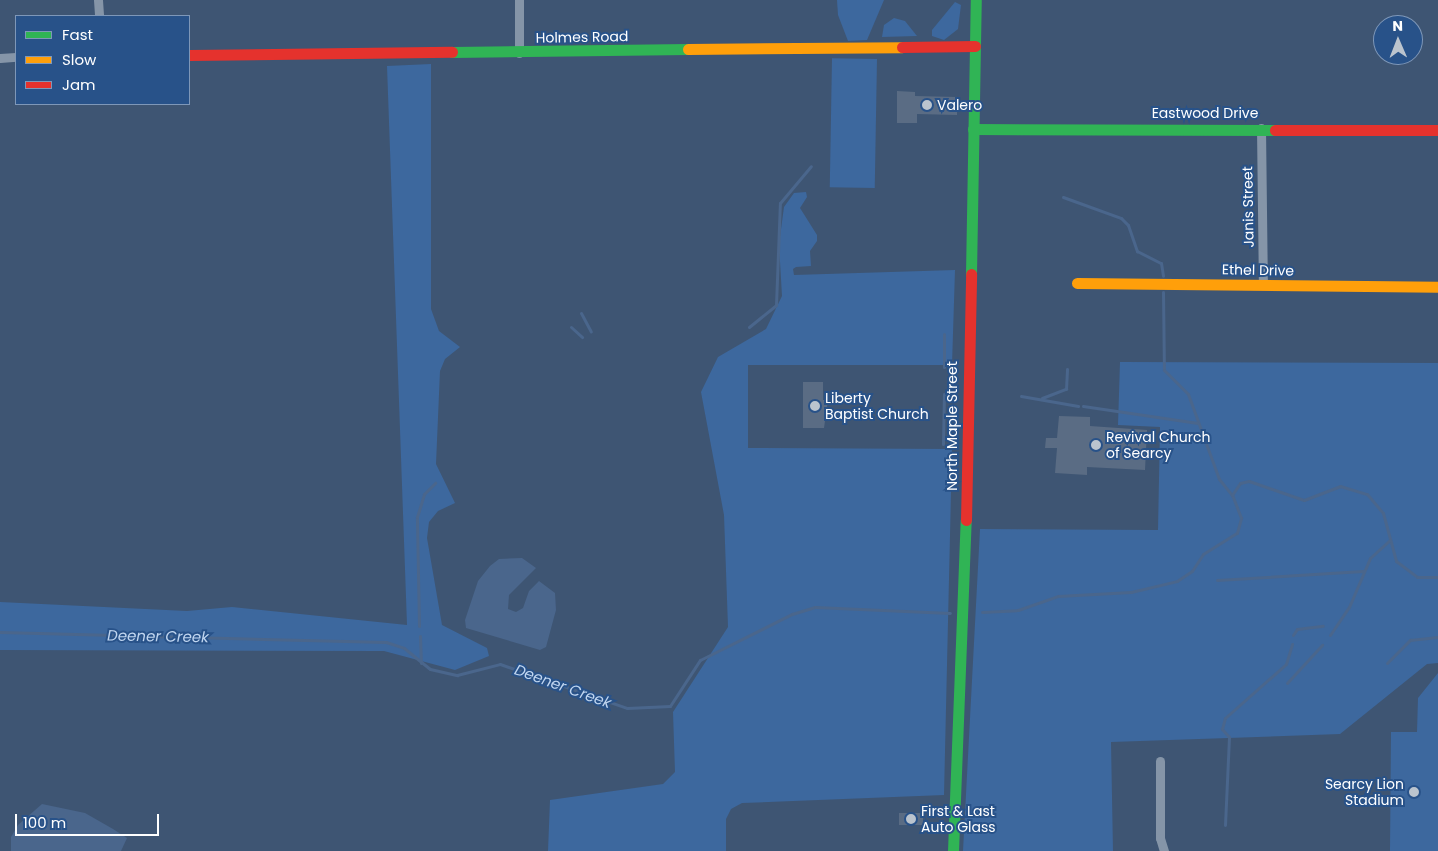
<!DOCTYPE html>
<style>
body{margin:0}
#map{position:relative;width:1438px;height:851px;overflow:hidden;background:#3e5573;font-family:Poppins,sans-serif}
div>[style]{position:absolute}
.green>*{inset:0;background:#3d689e;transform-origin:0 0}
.water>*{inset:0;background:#4a668c}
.stream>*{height:3px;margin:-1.5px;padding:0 1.5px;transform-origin:1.5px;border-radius:1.5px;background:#4a668c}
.building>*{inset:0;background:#5a6c84;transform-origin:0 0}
.street>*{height:9px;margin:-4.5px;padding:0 4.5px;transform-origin:4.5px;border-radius:4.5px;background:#8595a8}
.fast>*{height:11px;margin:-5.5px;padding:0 5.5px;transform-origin:5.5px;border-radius:5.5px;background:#30b455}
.slow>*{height:11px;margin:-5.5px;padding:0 5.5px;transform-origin:5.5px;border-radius:5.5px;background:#ff9f0a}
.jam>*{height:11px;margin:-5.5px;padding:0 5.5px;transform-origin:5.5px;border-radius:5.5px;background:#e5322d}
.dots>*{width:14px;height:14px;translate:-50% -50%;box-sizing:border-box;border:2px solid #285289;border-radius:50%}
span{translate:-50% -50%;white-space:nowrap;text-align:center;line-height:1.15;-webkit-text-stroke:4px #285289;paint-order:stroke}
.street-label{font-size:14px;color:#fff}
.poi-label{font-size:14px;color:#fff}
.left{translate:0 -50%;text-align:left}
.right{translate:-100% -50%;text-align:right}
.water-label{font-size:15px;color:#c1d6f0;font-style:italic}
.legend{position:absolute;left:15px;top:15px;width:175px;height:90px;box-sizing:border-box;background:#285289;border:1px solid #7e97b8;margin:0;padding:6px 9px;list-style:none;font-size:15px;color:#fff}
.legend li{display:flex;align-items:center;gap:10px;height:25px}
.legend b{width:25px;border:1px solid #7e97b8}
.north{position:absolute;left:1373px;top:15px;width:50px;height:50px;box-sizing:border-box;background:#285289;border:1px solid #7e97b8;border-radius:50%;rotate:359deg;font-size:14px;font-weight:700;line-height:20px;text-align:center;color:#fff}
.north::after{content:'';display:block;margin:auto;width:18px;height:22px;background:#bbc4ce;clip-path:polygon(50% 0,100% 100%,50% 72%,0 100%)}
.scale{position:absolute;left:15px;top:814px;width:144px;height:22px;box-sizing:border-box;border:2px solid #fff;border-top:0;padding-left:6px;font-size:15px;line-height:18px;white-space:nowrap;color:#fff;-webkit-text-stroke:4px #285289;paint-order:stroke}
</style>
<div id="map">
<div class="green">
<div style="clip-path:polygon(837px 0,884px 0,867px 40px,848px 41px,838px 15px)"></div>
<div style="clip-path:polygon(955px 2px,961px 5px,958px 29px,944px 40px,932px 36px,932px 30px)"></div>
<div style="clip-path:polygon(894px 18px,905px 21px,917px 36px,882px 37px,884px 25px)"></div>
<div style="left:877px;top:59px;width:129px;height:45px;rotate:91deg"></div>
<div style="clip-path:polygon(431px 64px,431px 309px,439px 331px,460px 347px,445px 359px,440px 371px,436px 464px,455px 503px,438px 511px,429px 522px,427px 538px,442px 625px,487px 648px,489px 656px,455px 670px,384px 651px,0 650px,0 602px,187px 611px,232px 607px,407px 625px,387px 66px)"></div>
<div style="clip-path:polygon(806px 192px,807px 197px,800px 208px,817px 235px,817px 241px,810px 251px,811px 266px,796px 267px,793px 269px,794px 275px,955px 270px,952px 365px,748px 365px,748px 448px,952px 449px,944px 795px,742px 803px,731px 809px,726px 819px,726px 851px,548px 851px,550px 800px,663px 784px,675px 772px,673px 712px,728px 627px,724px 515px,701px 392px,718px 357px,766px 329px,782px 296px,779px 244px,784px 207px,794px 193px)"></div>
<div style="clip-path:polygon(1120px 362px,1438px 363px,1438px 663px,1427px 664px,1340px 734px,1111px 742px,1113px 851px,963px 851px,980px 529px,1158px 530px,1160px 427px,1118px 425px)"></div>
<div style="clip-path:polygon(1438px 673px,1438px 851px,1390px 851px,1391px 732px,1417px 732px,1418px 698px)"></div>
</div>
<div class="water">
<div style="clip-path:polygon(522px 558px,536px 568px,509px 595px,508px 609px,516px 612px,523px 608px,529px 591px,539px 581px,555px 593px,556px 610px,546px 647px,540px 650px,466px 628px,465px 620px,478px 581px,490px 566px,499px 559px)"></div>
<div style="clip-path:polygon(42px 804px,85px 813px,113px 829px,127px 838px,121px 851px,11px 851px,11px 837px,18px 825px)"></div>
</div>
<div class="stream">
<div style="left:1063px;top:197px;width:62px;rotate:19.9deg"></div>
<div style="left:1121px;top:218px;width:10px;rotate:45deg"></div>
<div style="left:1128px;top:225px;width:28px;rotate:71deg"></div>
<div style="left:1137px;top:251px;width:27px;rotate:27deg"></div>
<div style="left:1161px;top:263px;width:13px;rotate:81deg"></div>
<div style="left:1163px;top:292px;width:78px;rotate:89.3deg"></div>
<div style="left:1164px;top:370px;width:34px;rotate:45deg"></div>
<div style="left:1188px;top:394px;width:90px;rotate:70deg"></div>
<div style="left:1219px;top:479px;width:21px;rotate:51deg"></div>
<div style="left:581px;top:313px;width:21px;rotate:62deg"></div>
<div style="left:571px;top:327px;width:15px;rotate:42deg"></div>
<div style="left:749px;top:327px;width:35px;rotate:-39deg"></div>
<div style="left:776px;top:305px;width:102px;rotate:-87.8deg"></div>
<div style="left:780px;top:203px;width:48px;rotate:-50deg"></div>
<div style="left:944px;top:367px;width:33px;rotate:-90deg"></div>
<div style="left:1021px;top:396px;width:58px;rotate:10deg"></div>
<div style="left:1042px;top:398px;width:26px;rotate:-21deg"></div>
<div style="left:1066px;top:389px;width:20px;rotate:-87deg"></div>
<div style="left:1083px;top:406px;width:116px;rotate:8.4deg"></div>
<div style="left:943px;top:444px;width:50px;rotate:-88.9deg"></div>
<div style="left:1217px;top:580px;width:146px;rotate:-3.5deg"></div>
<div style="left:982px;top:612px;width:36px;rotate:-3deg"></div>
<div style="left:1018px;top:610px;width:42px;rotate:-19.3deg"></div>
<div style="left:1058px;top:596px;width:73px;rotate:-3.1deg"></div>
<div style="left:1131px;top:592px;width:47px;rotate:-13.4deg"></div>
<div style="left:1177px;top:581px;width:18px;rotate:-34deg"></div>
<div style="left:1192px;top:571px;width:20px;rotate:-57deg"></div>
<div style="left:1203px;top:554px;width:40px;rotate:-32deg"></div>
<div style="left:1237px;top:533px;width:16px;rotate:-75deg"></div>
<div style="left:1241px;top:518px;width:25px;rotate:-111deg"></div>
<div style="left:1232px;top:495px;width:14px;rotate:-56deg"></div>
<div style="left:1240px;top:483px;width:9px;rotate:-13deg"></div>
<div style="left:1249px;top:481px;width:58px;rotate:19.1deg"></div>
<div style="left:1304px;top:500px;width:39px;rotate:-21deg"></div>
<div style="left:1340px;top:486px;width:28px;rotate:17deg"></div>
<div style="left:1367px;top:494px;width:25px;rotate:50deg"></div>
<div style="left:1383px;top:513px;width:50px;rotate:74.8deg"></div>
<div style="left:1396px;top:561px;width:26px;rotate:37deg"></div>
<div style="left:1417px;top:577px;width:21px"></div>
<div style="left:419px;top:626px;width:109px;rotate:-91.1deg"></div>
<div style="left:417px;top:517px;width:24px;rotate:-73deg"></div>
<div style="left:424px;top:494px;width:16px;rotate:-45deg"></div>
<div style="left:0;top:632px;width:386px;rotate:1.5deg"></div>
<div style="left:386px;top:642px;width:19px;rotate:18deg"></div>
<div style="left:404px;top:648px;width:33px;rotate:39deg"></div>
<div style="left:430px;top:669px;width:28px;rotate:13deg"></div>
<div style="left:457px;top:675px;width:44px;rotate:-14.3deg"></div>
<div style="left:500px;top:664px;width:134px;rotate:19.1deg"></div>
<div style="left:627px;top:708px;width:43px;rotate:-2.7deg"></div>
<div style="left:670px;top:706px;width:55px;rotate:-56.9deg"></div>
<div style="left:700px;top:660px;width:103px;rotate:-26.6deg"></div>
<div style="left:792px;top:614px;width:24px;rotate:-17deg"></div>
<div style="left:815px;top:607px;width:135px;rotate:2.5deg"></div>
<div style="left:1293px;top:635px;width:7px;rotate:-56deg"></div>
<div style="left:1297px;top:629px;width:26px;rotate:-7deg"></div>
<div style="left:1330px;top:635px;width:34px;rotate:-56deg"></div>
<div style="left:1349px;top:607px;width:53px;rotate:-66.8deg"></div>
<div style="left:1370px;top:558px;width:27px;rotate:-42deg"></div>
<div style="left:420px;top:636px;width:27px;rotate:88deg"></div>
<div style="left:1387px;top:663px;width:33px;rotate:-45deg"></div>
<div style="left:1410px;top:640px;width:28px;rotate:-6deg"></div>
<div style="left:1287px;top:683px;width:52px;rotate:-47.4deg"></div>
<div style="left:1225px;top:825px;width:88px;rotate:-87.4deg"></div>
<div style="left:1229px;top:737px;width:11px;rotate:-131deg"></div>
<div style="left:1222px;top:729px;width:11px;rotate:-75deg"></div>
<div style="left:1225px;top:718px;width:81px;rotate:-41.5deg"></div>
<div style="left:1286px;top:664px;width:21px;rotate:-73deg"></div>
</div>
<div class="building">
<div style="clip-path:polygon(897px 91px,915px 92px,915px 96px,957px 97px,957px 115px,917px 114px,917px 123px,897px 123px)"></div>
<div style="clip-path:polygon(803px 382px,823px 382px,823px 400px,828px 400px,824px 428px,803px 428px)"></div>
<div style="clip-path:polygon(1059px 416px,1090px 417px,1090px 426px,1147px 430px,1145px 470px,1087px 467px,1087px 475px,1055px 473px,1057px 448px,1045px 448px,1046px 438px,1057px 438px)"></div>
<div style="left:899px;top:813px;width:24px;height:12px"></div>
</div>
<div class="street">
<div style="left:98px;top:0;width:16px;rotate:86deg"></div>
<div style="left:519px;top:0;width:53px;rotate:90deg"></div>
<div style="left:0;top:58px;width:16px;rotate:-4deg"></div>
<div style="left:1261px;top:128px;width:157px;rotate:89.3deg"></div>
<div style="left:1160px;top:761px;width:77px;rotate:90deg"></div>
<div style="left:1160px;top:838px;width:14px;rotate:73deg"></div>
</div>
<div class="fast">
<div style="left:452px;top:52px;width:236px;rotate:-0.7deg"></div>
<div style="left:973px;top:129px;width:302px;rotate:0.2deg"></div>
<div style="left:971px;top:274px;width:274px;rotate:-89deg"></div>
<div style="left:953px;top:851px;width:331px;rotate:-87.8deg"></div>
</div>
<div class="slow">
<div style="left:688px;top:49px;width:214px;rotate:-0.5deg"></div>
<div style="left:1077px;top:283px;width:361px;rotate:0.6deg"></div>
</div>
<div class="jam">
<div style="left:902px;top:47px;width:73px;rotate:-0.8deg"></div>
<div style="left:189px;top:55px;width:263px;rotate:-0.7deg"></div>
<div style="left:1275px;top:130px;width:163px"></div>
<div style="left:966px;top:520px;width:246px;rotate:-88.8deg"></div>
</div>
<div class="dots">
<div style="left:927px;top:105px;background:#bbc4ce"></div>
<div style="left:815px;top:406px;background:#bbc4ce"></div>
<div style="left:1096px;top:445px;background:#bbc4ce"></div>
<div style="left:1414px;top:792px;background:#bbc4ce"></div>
<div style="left:911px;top:819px;background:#bbc4ce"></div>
</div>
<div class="street-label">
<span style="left:582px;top:37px;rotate:-1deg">Holmes Road</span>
<span style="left:1205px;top:113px">Eastwood Drive</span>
<span style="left:1248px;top:207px;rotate:-91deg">Janis Street</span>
<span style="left:1258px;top:270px;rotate:1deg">Ethel Drive</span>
<span style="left:952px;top:426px;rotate:-90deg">North Maple Street</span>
</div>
<div class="poi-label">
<span class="left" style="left:937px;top:105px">Valero</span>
<span class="left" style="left:825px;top:406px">Liberty<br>Baptist Church</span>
<span class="left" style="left:1106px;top:445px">Revival Church<br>of Searcy</span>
<span class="right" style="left:1404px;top:792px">Searcy Lion<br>Stadium</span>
<span class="left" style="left:921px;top:819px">First &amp; Last<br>Auto Glass</span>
</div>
<div class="water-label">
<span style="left:158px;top:636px;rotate:1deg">Deener Creek</span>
<span style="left:563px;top:686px;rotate:20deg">Deener Creek</span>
</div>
<ul class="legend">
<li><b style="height:6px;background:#30b455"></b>Fast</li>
<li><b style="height:6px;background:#ff9f0a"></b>Slow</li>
<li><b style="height:6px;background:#e5322d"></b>Jam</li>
</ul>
<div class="north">N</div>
<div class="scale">100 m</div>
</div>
